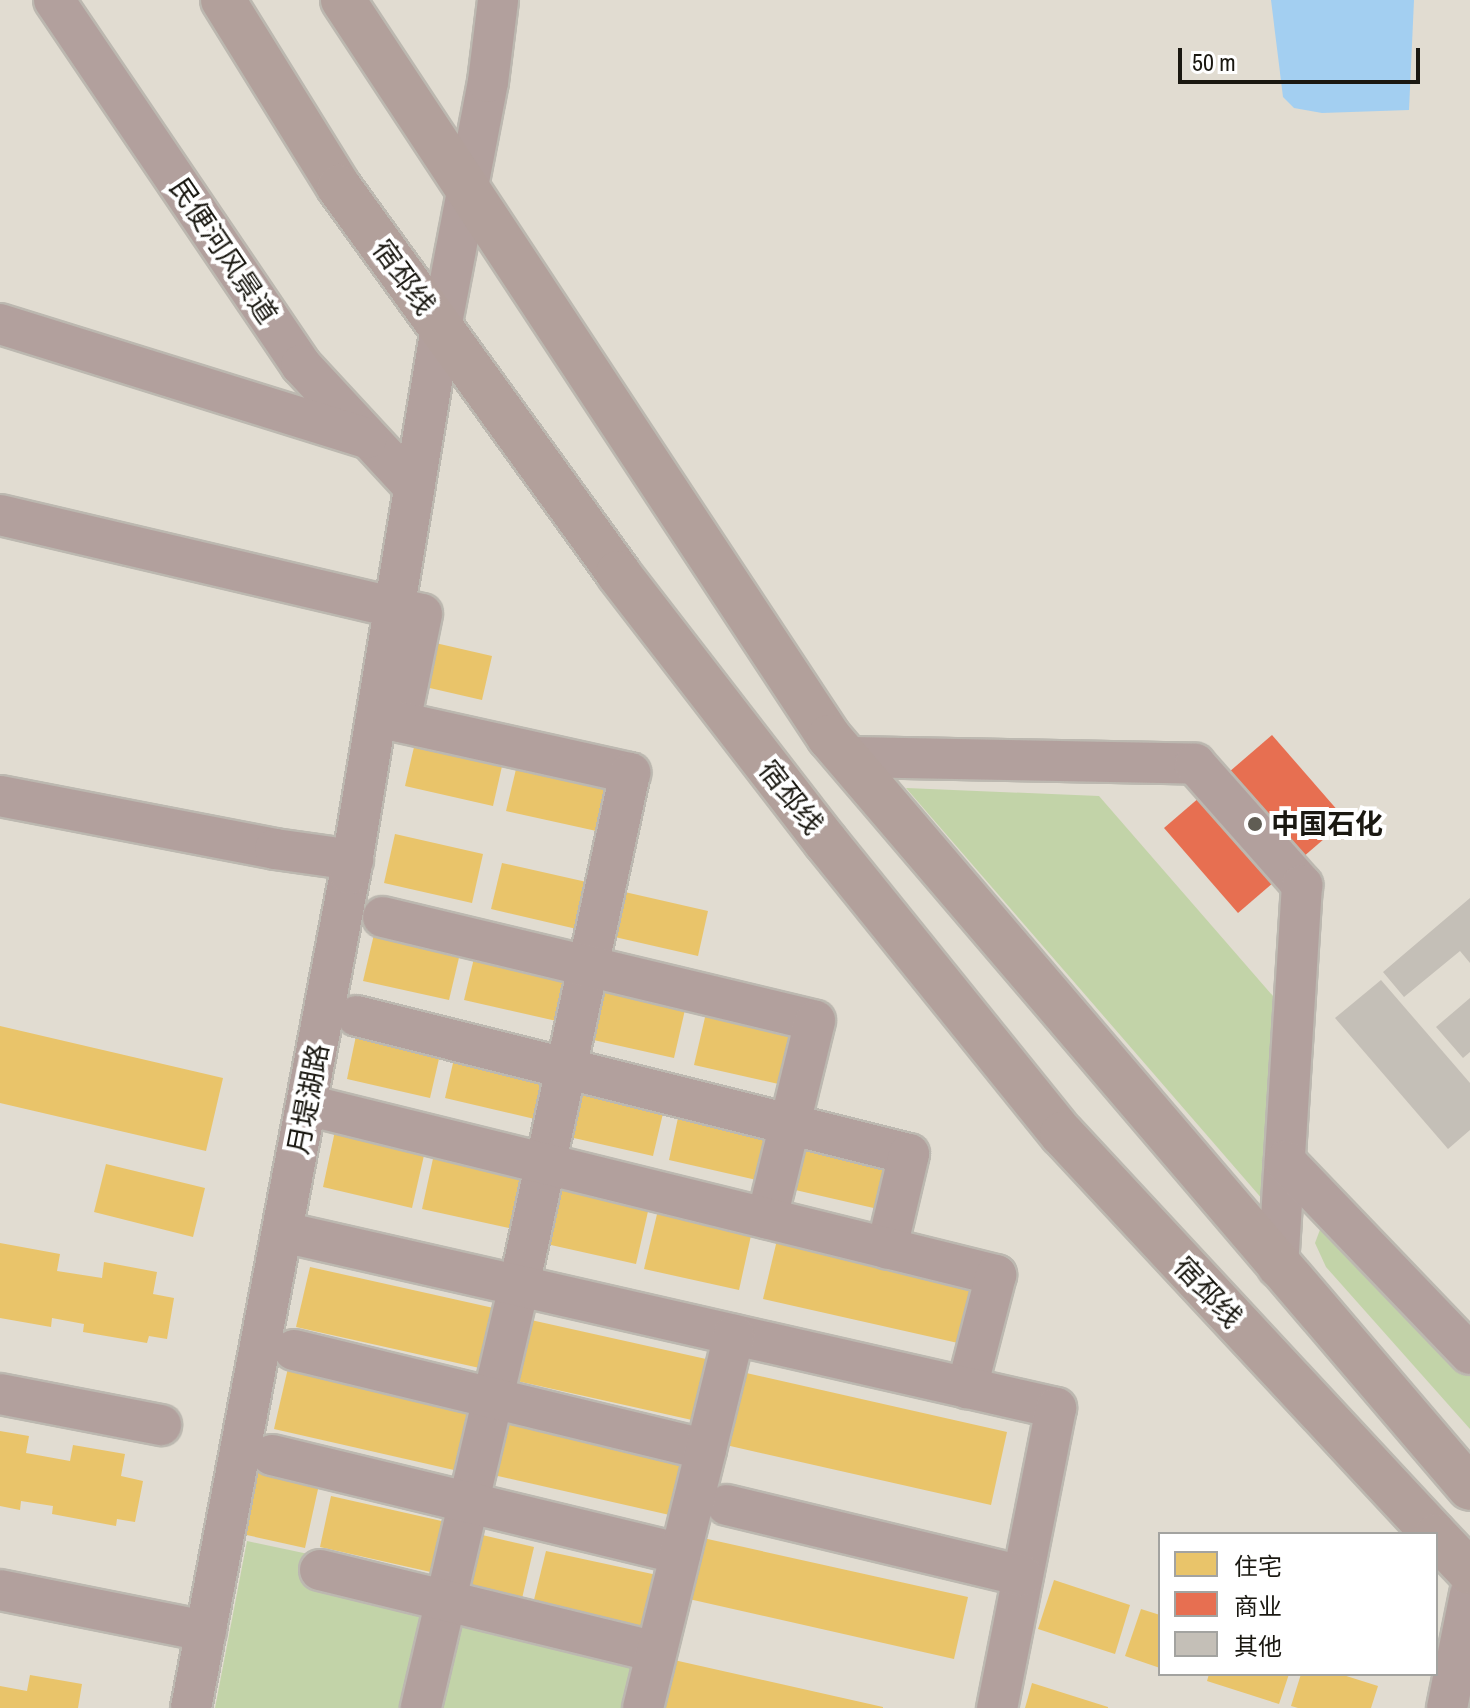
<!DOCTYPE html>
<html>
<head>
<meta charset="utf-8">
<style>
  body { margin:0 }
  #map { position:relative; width:1470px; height:1708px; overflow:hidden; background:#e1dcd1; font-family:"Archivo Narrow","Noto Sans SC",sans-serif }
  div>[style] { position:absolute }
  .green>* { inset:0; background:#c2d3a8 }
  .water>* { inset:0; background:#a3cff1 }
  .homes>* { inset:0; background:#e9c46a }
  .shops>* { inset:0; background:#e76f51 }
  .building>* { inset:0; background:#c4bfb7 }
  .roads { filter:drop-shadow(2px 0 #bcb8b0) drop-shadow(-2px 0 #bcb8b0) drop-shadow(0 2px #bcb8b0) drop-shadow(0 -2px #bcb8b0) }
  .minor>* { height:40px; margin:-20px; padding:0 20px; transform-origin:20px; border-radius:20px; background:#b2a09d }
  .major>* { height:44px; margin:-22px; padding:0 22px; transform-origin:22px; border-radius:22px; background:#b2a09b }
  .dots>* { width:22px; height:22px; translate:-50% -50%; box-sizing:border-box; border:4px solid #fff; border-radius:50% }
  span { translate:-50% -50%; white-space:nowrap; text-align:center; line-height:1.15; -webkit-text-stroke:8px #fff; paint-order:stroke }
  .street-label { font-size:28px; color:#1a1811 }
  .poi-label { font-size:28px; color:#1a1811; font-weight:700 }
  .left { translate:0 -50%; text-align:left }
  .legend { position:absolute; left:1158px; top:1532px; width:280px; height:144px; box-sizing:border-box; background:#fff; border:2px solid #a3a3a0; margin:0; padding:10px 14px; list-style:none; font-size:24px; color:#1a1811 }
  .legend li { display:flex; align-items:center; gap:16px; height:40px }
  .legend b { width:40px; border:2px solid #a3a3a0 }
  .scale { position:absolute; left:1178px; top:48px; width:242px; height:36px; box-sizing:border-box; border:4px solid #1a1811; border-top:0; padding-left:10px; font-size:24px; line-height:28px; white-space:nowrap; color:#1a1811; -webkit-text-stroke:6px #fff; paint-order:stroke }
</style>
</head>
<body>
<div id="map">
  <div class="green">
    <div style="clip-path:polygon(906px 788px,1099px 796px,1286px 1011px,1270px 1208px)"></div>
    <div style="clip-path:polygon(1324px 1219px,1470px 1373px,1470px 1429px,1326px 1267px,1315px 1243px)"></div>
    <div style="clip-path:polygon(247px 1541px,313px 1555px,646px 1665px,637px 1708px,215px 1708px)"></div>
  </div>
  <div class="water">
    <div style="clip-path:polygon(1271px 0,1414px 0,1409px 110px,1322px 113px,1294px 108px,1283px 97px)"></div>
  </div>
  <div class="homes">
    <div style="clip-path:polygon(431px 642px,492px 656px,482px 700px,421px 686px)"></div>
    <div style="clip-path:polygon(417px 734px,505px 753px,493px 806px,405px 786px)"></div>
    <div style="clip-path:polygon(517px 765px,611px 786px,601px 832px,506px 811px)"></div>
    <div style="clip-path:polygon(395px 834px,483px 854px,472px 903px,384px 883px)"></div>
    <div style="clip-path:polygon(502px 863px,591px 883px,581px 930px,491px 909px)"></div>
    <div style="clip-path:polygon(616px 890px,708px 911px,698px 956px,606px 935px)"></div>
    <div style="clip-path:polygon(375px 930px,461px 949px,449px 1000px,363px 981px)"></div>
    <div style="clip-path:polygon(475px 954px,572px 975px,561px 1022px,464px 1000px)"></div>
    <div style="clip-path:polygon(602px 982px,687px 1001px,674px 1058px,589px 1039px)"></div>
    <div style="clip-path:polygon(706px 1013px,795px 1034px,783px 1085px,694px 1065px)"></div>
    <div style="clip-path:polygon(0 1026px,223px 1078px,206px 1151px,0 1103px)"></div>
    <div style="clip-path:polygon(357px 1031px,441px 1050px,430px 1098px,347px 1079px)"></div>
    <div style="clip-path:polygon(456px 1050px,550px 1071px,539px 1120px,445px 1098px)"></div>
    <div style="clip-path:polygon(576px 1090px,664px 1109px,653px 1156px,565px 1136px)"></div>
    <div style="clip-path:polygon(679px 1113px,772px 1133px,761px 1181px,669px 1160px)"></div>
    <div style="clip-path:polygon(335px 1131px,425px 1151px,412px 1208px,323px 1187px)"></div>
    <div style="clip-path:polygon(800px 1148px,888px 1168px,878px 1209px,791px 1189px)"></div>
    <div style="clip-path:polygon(434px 1154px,526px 1175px,513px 1229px,422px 1209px)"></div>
    <div style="clip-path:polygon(106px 1164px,205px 1188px,193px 1237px,94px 1212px)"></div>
    <div style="clip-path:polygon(555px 1186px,649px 1207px,636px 1264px,542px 1243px)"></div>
    <div style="clip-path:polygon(658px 1210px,752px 1231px,739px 1290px,644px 1269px)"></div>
    <div style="clip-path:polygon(777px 1240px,971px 1285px,958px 1343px,763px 1299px)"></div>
    <div style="clip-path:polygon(0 1243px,60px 1254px,57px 1271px,102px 1278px,104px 1262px,157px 1272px,153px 1294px,174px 1298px,167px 1339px,149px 1336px,147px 1343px,83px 1332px,84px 1324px,52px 1318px,51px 1327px,0 1318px)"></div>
    <div style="clip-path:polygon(310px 1267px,498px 1309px,484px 1369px,296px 1327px)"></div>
    <div style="clip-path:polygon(522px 1318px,715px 1361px,701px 1422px,508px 1379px)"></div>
    <div style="clip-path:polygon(288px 1368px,468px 1408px,454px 1470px,274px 1429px)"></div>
    <div style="clip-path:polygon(733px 1370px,1007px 1432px,991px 1505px,717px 1443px)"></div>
    <div style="clip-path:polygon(502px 1415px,687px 1456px,674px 1516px,489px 1474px)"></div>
    <div style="clip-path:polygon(0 1431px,29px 1436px,26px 1453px,70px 1461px,73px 1445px,125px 1454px,121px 1476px,143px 1481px,135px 1522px,117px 1519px,116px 1526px,52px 1514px,53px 1506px,21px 1501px,20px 1510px,0 1506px)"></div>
    <div style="clip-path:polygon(258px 1466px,320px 1480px,305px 1548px,242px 1534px)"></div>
    <div style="clip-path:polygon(331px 1496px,446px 1522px,435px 1573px,320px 1547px)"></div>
    <div style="clip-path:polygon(478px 1534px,534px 1547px,520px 1607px,464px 1594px)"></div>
    <div style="clip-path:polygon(694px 1536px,968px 1597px,954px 1659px,680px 1597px)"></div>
    <div style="clip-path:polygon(546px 1551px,657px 1575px,644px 1634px,532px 1608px)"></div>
    <div style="clip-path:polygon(1054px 1580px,1130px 1605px,1115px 1654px,1038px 1629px)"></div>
    <div style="clip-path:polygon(1141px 1609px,1160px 1615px,1160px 1668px,1125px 1656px)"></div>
    <div style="clip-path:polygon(665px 1658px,883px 1707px,883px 1708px,654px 1708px)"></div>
    <div style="clip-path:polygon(1209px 1674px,1289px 1674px,1279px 1704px,1207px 1681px)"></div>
    <div style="clip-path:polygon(1301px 1674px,1340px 1674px,1378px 1686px,1371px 1708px,1298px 1708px,1291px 1706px)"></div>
    <div style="clip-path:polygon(30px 1675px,82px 1684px,78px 1708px,0 1708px,0 1686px,27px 1691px)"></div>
    <div style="clip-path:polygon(1032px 1683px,1108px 1707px,1108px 1708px,1025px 1708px)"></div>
  </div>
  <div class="shops">
    <div style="clip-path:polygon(1272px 735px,1346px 820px,1238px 913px,1164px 828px)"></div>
  </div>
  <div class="building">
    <div style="clip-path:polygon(1470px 898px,1470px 963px,1460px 951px,1404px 997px,1383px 972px)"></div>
    <div style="clip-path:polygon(1381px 980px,1470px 1083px,1470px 1130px,1448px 1149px,1335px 1018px)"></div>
    <div style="clip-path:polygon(1470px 998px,1470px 1052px,1463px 1058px,1436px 1027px)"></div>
  </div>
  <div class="roads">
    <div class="minor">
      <div style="left:54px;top:0;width:441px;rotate:55.9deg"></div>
      <div style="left:301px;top:365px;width:166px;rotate:47.2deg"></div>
      <div style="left:0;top:324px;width:384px;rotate:17.3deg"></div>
      <div style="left:0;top:515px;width:433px;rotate:13.2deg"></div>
      <div style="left:422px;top:614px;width:110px;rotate:101.5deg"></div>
      <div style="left:400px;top:722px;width:236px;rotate:12.5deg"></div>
      <div style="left:630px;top:773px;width:525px;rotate:102.21deg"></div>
      <div style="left:519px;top:1286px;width:433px;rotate:103.1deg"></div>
      <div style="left:846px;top:757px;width:349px;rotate:1.1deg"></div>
      <div style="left:1195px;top:764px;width:162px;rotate:48.5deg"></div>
      <div style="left:1302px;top:885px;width:383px;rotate:93.6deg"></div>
      <div style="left:0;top:796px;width:280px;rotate:10.9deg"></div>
      <div style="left:275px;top:849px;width:79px;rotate:8deg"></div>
      <div style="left:383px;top:917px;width:444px;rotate:13.5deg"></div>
      <div style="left:815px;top:1021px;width:203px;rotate:103.7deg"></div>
      <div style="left:357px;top:1016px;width:569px;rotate:14.04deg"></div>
      <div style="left:909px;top:1154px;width:97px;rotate:103.2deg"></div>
      <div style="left:307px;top:1105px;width:710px;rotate:13.86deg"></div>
      <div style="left:996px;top:1275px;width:117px;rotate:104.4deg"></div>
      <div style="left:1285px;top:1161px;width:267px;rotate:46.2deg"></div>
      <div style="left:283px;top:1232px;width:793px;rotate:12.83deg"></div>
      <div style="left:1056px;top:1408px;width:306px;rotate:101.1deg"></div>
      <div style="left:294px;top:1350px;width:424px;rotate:13.6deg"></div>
      <div style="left:0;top:1394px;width:164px;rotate:10.9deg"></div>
      <div style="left:272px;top:1455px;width:420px;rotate:13.6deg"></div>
      <div style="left:727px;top:1505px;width:304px;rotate:13.5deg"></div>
      <div style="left:320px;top:1570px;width:346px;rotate:13.7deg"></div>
      <div style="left:0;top:1590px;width:210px;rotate:11.3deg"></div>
      <div style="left:191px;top:1708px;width:849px;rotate:-79.21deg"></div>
      <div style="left:350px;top:874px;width:554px;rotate:-80.54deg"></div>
      <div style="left:441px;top:328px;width:250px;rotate:-79.2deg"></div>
      <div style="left:488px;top:82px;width:83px;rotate:-83deg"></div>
      <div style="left:643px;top:1708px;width:384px;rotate:-76.3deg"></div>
      <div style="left:1447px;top:1708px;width:116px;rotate:-78.6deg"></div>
    </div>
    <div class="major">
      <div style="left:223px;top:0;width:220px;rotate:58.2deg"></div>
      <div style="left:339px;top:187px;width:476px;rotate:54.1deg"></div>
      <div style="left:618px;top:573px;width:340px;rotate:52.3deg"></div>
      <div style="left:826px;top:842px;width:375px;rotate:51.1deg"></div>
      <div style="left:1062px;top:1134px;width:546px;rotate:47.08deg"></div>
      <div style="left:343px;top:0;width:883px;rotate:56.6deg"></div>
      <div style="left:829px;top:737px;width:987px;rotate:49.52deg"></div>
      <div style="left:1436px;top:1536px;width:50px;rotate:46.6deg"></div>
    </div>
  </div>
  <div class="dots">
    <div style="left:1255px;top:824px;background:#605d54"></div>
  </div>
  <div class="street-label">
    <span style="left:224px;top:251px;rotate:56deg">民便河风景道</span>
    <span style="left:404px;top:277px;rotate:54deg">宿邳线</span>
    <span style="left:791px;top:797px;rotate:52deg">宿邳线</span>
    <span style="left:308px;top:1099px;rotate:-79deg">月堤湖路</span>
    <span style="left:1208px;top:1292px;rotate:47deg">宿邳线</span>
  </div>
  <div class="poi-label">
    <span class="left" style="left:1271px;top:824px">中国石化</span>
  </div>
  <ul class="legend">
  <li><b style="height:22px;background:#e9c46a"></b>住宅</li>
  <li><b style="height:22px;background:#e76f51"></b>商业</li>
  <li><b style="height:22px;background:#c4bfb7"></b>其他</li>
  </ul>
  <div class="scale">50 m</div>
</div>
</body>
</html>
